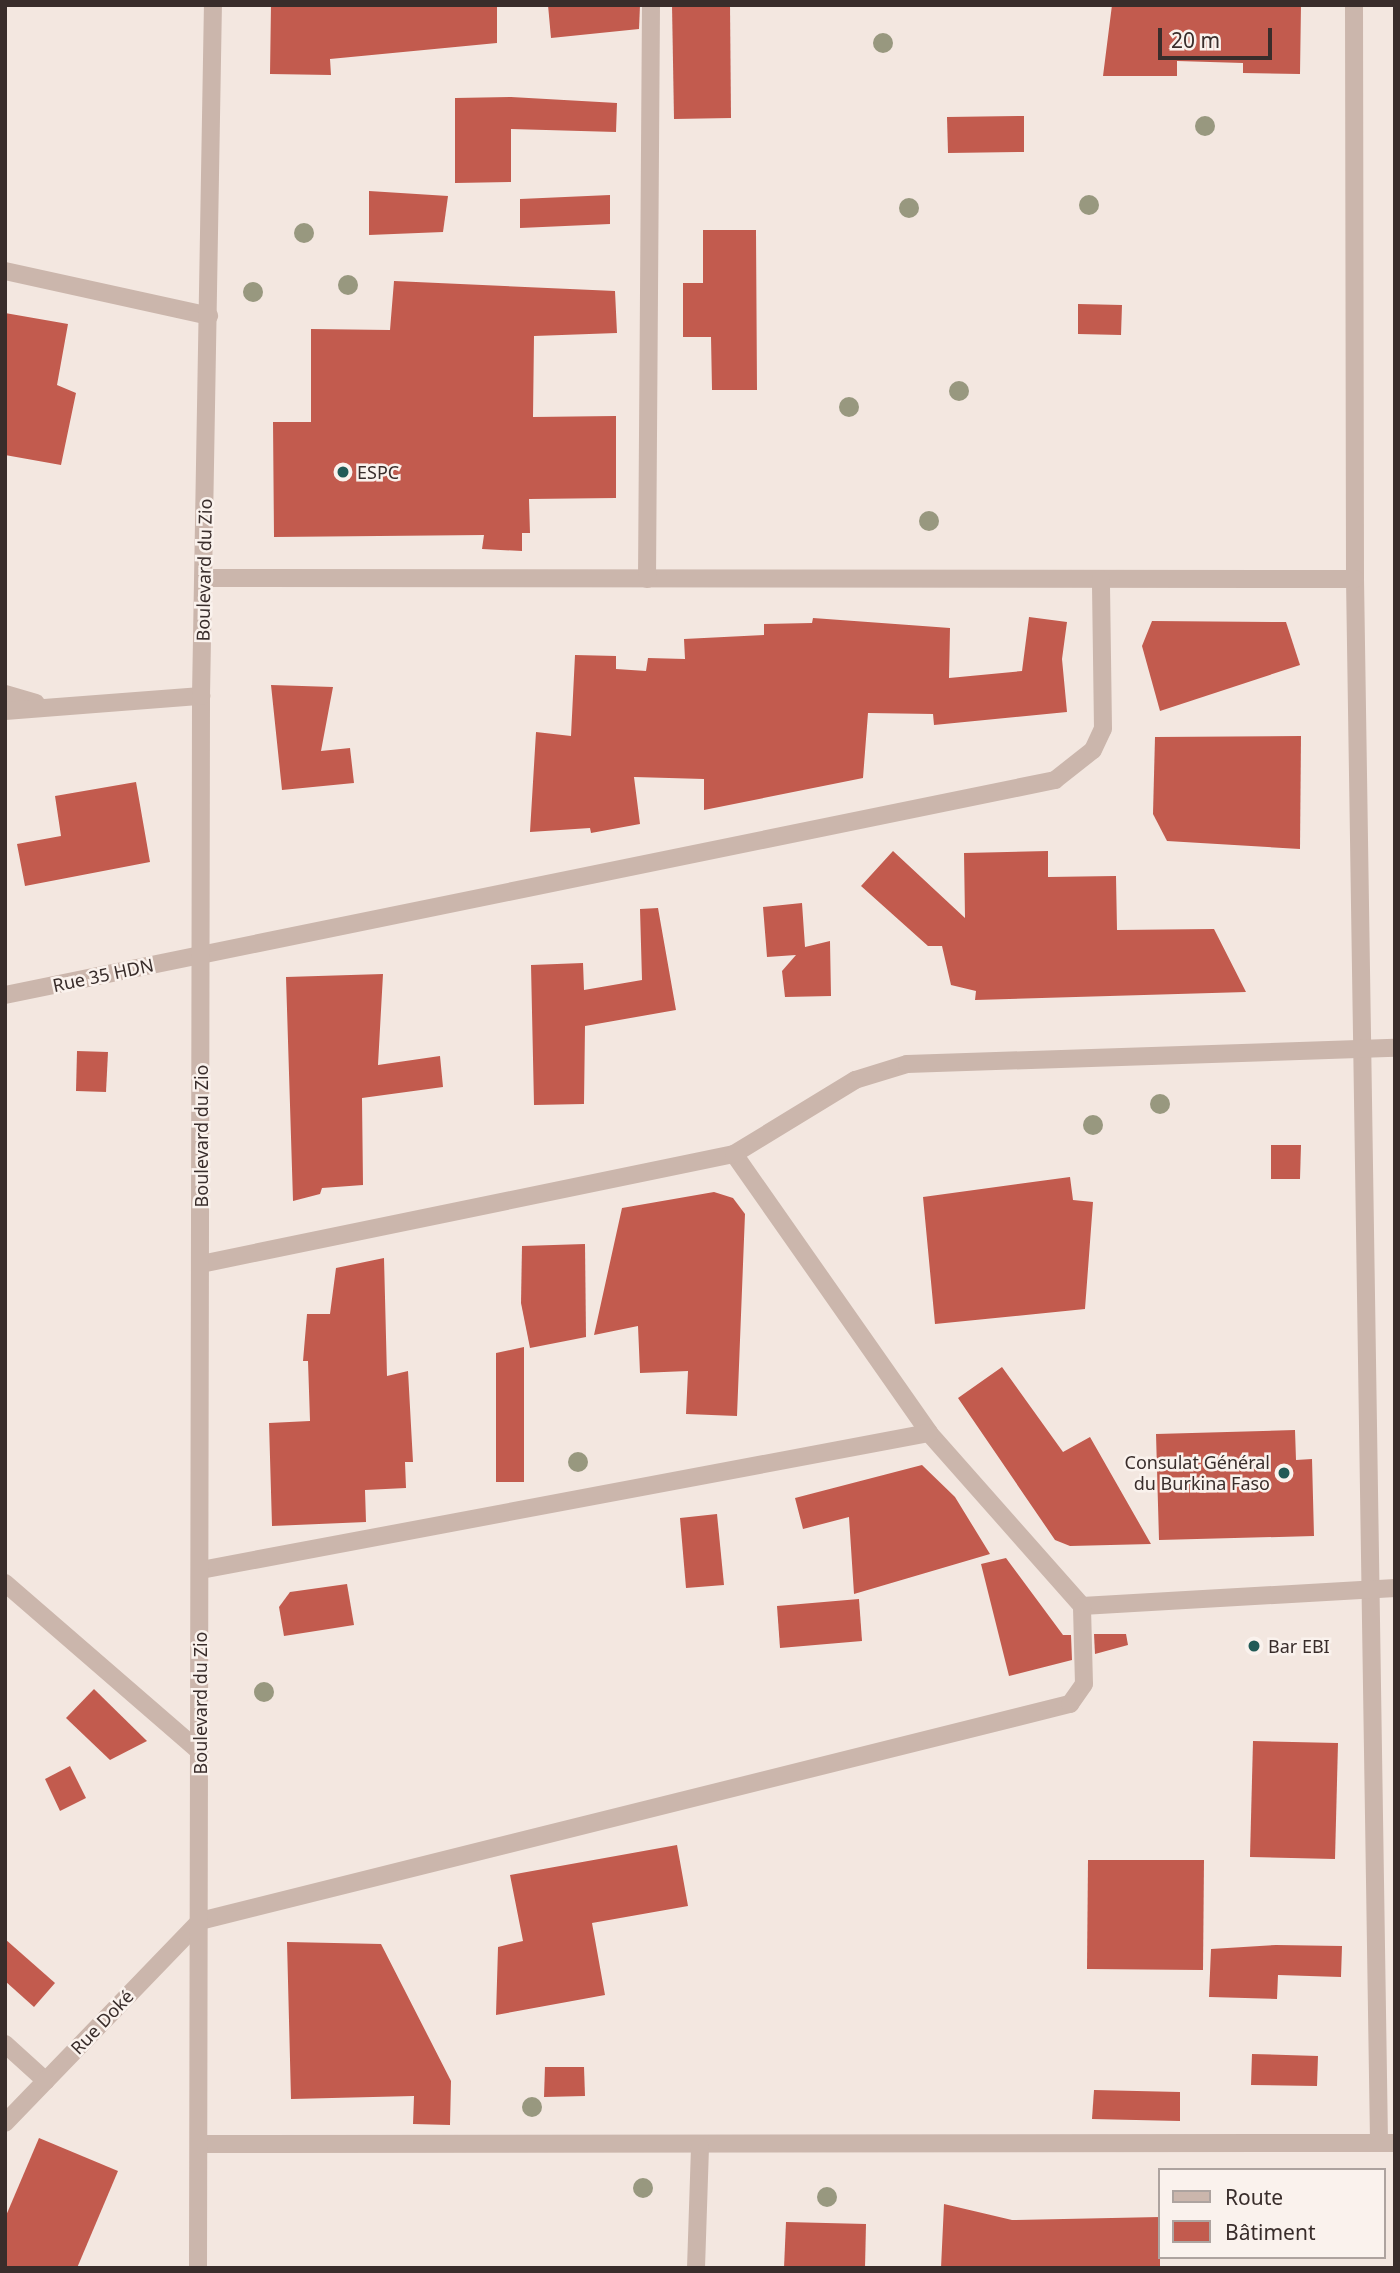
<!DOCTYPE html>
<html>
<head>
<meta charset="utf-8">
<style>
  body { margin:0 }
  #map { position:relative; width:1400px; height:2273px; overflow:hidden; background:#f3e7e0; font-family:"Noto Sans",sans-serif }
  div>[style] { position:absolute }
  .building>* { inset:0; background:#c25b4e }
  .minor>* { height:18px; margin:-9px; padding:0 9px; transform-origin:9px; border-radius:9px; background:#cbb6ac }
  .trees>* { width:20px; height:20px; margin:-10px; border-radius:50%; background:#98987f }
  .dots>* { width:19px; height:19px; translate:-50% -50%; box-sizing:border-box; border:4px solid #faf2ed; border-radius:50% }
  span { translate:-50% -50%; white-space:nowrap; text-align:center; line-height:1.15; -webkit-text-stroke:5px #faf2ed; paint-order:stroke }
  .poi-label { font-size:18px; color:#392d2b }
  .left { translate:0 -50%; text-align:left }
  .right { translate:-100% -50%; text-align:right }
  .street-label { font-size:18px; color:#392d2b }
  .frame { position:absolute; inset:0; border:7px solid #392d2b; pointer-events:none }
  .legend { position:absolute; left:1158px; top:2168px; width:228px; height:91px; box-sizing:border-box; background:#faf2ed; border:2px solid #ada39f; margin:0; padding:9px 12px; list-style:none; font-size:21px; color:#392d2b }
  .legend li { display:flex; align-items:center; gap:14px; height:35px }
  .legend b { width:35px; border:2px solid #ada39f }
  .scale { position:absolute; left:1158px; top:28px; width:114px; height:32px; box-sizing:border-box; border:4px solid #392d2b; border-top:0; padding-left:9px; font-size:21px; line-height:24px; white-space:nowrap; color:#392d2b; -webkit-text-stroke:5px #faf2ed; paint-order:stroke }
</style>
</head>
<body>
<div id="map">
  <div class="building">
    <div style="clip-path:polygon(271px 5px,497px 5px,497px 43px,330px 59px,331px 75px,270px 74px)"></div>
    <div style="clip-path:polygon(548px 5px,640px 5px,639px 29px,551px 38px)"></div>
    <div style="clip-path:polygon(672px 5px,730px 5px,731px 118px,674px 119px)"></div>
    <div style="clip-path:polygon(1112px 5px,1301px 5px,1300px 74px,1243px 73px,1243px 63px,1177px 61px,1177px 76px,1103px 76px)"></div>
    <div style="clip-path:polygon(511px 97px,617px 103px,616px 132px,511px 129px,511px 182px,455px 183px,455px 98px)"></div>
    <div style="clip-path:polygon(1024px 116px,1024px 152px,948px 153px,947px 117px)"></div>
    <div style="clip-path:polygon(369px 191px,448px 196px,443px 232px,369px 235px)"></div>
    <div style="clip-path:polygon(610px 195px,610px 224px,520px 228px,520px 199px)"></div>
    <div style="clip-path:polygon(703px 230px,756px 230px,757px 390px,712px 390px,711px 337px,683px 337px,683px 283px,703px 283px)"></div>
    <div style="clip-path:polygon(394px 281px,615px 291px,617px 333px,534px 336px,533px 417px,616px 416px,616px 498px,529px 499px,530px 533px,522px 533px,522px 551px,482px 549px,484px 535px,274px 537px,273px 422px,311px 422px,311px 329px,390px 330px)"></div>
    <div style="clip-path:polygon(1078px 304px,1122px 305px,1121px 335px,1078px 334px)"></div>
    <div style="clip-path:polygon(5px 313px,68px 324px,57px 385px,76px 393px,61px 465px,5px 455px)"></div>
    <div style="clip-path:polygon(1029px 617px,1067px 622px,1062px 659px,1067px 712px,934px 725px,933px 714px,868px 713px,863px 778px,704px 810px,704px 779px,634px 777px,640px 824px,591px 833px,590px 828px,530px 832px,536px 732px,571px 736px,575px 655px,616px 656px,616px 669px,646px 671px,648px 658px,685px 659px,684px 639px,764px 635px,764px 624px,812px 623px,813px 618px,950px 628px,949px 678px,1022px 671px)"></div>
    <div style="clip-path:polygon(1152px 621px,1286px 622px,1300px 665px,1160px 711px,1142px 646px)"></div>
    <div style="clip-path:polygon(271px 685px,333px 687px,321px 751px,350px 748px,354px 783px,282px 790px)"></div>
    <div style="clip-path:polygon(1301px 736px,1300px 849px,1167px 841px,1153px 814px,1155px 737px)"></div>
    <div style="clip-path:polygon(136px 782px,150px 862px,25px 886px,17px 844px,61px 836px,55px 796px)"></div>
    <div style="clip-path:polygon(893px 851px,965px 918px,964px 853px,1048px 851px,1048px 877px,1116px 876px,1117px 930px,1214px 929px,1246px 992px,975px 1000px,976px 991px,951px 985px,942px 946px,928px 946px,861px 886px)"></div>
    <div style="clip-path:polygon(802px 903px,805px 947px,830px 941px,831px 996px,785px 997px,782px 971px,796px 955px,767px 957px,763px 907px)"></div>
    <div style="clip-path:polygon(658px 908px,676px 1010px,585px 1026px,584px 1104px,534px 1105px,531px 965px,583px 963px,584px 990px,642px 980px,640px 909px)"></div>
    <div style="clip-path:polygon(383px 974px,378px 1065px,440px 1056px,443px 1087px,362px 1098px,363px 1185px,322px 1188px,320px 1194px,293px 1201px,286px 977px)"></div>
    <div style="clip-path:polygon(77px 1051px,108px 1052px,106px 1092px,76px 1091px)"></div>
    <div style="clip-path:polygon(1271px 1145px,1301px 1145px,1300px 1179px,1271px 1179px)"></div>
    <div style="clip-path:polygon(1070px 1177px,1073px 1200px,1093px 1202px,1085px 1309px,935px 1324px,923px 1197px)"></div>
    <div style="clip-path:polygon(714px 1192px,733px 1198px,745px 1214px,737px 1416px,686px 1414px,688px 1371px,640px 1373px,638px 1326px,594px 1335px,622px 1208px)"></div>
    <div style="clip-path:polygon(585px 1244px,586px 1337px,530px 1348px,521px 1303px,522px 1246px)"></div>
    <div style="clip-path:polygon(384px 1258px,387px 1376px,408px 1371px,413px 1462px,405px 1462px,406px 1488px,365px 1490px,366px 1522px,272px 1526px,269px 1423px,310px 1421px,308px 1361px,303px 1361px,307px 1314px,330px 1314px,336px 1268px)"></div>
    <div style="clip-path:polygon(524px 1347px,524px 1482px,496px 1482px,496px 1353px)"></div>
    <div style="clip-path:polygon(1002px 1367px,1063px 1452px,1090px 1437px,1151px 1544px,1070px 1546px,1055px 1540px,958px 1398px)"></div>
    <div style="clip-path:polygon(1295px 1430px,1296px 1460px,1312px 1459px,1314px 1536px,1159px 1540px,1156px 1434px)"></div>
    <div style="clip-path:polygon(922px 1465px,955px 1497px,990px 1554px,854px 1594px,849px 1517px,803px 1529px,795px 1498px)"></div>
    <div style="clip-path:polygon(717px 1514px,724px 1585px,686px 1588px,680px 1518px)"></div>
    <div style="clip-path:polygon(1006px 1558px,1063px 1635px,1071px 1635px,1072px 1660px,1009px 1676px,981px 1564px)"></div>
    <div style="clip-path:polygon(347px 1584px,354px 1625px,284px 1636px,279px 1607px,290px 1592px)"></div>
    <div style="clip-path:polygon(859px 1599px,862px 1641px,780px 1648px,777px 1606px)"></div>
    <div style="clip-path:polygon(1094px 1634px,1126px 1634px,1128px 1645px,1095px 1654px)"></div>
    <div style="clip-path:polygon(94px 1689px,147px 1741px,110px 1760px,66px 1718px)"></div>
    <div style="clip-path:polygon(1253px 1741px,1338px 1743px,1335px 1859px,1250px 1857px)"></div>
    <div style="clip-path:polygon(70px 1766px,86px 1798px,60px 1811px,45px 1779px)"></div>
    <div style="clip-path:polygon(677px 1845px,688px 1906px,592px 1923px,605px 1995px,496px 2015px,498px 1947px,523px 1941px,510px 1875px)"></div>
    <div style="clip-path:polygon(1088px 1860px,1204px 1860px,1203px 1970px,1087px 1969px)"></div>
    <div style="clip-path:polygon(5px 1939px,55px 1983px,34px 2007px,5px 1981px)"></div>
    <div style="clip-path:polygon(287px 1942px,381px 1944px,451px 2081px,450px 2125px,413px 2124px,414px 2096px,291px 2099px)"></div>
    <div style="clip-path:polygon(1276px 1945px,1342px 1946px,1341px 1977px,1278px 1975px,1277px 1999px,1209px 1997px,1211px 1949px)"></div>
    <div style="clip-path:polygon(1252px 2054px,1318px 2056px,1317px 2086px,1251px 2085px)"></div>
    <div style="clip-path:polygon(545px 2067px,584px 2067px,585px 2096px,544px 2097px)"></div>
    <div style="clip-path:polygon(1094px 2090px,1180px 2092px,1180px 2121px,1092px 2119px)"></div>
    <div style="clip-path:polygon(39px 2138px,118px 2171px,77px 2268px,5px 2268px,5px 2218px)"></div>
    <div style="clip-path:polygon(944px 2204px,1012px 2220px,1160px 2217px,1160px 2266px,941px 2268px)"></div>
    <div style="clip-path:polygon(786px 2222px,866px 2224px,865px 2268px,784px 2268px)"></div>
  </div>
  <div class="minor">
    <div style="left:1354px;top:5px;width:574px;rotate:89.9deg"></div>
    <div style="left:1355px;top:579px;width:1564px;rotate:89.12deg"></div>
    <div style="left:5px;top:271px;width:209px;rotate:12.4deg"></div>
    <div style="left:204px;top:578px;width:1151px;rotate:0.05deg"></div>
    <div style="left:647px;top:579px;width:574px;rotate:-89.6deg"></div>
    <div style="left:5px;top:694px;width:32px;rotate:16deg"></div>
    <div style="left:5px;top:711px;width:197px;rotate:-4.4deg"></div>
    <div style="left:5px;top:995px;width:1072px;rotate:-11.57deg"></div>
    <div style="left:1055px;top:780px;width:48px;rotate:-38.3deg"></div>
    <div style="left:1093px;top:750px;width:23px;rotate:-65deg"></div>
    <div style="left:1103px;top:729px;width:150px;rotate:-90.8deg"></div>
    <div style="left:734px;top:1154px;width:340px;rotate:55deg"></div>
    <div style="left:929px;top:1433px;width:231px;rotate:48.5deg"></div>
    <div style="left:1082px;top:1606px;width:314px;rotate:-3.3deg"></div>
    <div style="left:201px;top:1264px;width:544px;rotate:-11.66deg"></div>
    <div style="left:734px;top:1154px;width:142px;rotate:-31.4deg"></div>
    <div style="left:855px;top:1080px;width:54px;rotate:-17.1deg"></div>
    <div style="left:907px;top:1064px;width:488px;rotate:-1.9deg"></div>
    <div style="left:201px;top:1570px;width:741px;rotate:-10.66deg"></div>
    <div style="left:5px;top:1583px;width:257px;rotate:40.9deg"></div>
    <div style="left:5px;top:2044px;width:55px;rotate:42.1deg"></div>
    <div style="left:5px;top:2123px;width:281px;rotate:-46deg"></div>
    <div style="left:200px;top:1921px;width:897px;rotate:-14.01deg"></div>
    <div style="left:1070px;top:1704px;width:24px;rotate:-55deg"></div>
    <div style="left:1084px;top:1684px;width:78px;rotate:-91.5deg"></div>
    <div style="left:199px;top:2144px;width:1196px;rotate:-0.05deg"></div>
    <div style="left:198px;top:2268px;width:1572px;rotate:-89.89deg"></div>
    <div style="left:201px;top:696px;width:691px;rotate:-89.01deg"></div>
    <div style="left:696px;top:2268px;width:121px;rotate:-88.1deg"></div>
  </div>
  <div class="trees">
    <div style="left:883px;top:43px"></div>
    <div style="left:1205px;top:126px"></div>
    <div style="left:1089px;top:205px"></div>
    <div style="left:909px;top:208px"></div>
    <div style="left:304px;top:233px"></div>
    <div style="left:348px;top:285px"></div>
    <div style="left:253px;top:292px"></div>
    <div style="left:959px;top:391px"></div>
    <div style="left:849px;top:407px"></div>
    <div style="left:929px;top:521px"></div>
    <div style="left:1160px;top:1104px"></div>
    <div style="left:1093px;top:1125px"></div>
    <div style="left:578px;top:1462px"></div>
    <div style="left:264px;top:1692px"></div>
    <div style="left:532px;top:2107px"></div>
    <div style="left:643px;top:2188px"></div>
    <div style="left:827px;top:2197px"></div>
  </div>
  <div class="dots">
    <div style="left:343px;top:472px;background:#215a56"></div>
    <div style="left:1284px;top:1473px;background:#215a56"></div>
    <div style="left:1254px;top:1646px;background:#215a56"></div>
  </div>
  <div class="poi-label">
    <span class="left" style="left:357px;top:472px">ESPC</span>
    <span class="right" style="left:1270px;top:1473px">Consulat Général<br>du Burkina Faso</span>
    <span class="left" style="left:1268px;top:1646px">Bar EBI</span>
  </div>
  <div class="street-label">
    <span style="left:204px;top:570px;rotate:-89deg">Boulevard du Zio</span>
    <span style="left:103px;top:975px;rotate:-12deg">Rue 35 HDN</span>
    <span style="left:201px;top:1136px;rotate:-90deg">Boulevard du Zio</span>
    <span style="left:200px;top:1703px;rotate:-90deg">Boulevard du Zio</span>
    <span style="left:102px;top:2022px;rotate:-46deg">Rue Doké</span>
  </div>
  <div class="frame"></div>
  <ul class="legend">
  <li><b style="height:9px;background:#cbb6ac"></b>Route</li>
  <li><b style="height:19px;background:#c25b4e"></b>Bâtiment</li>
  </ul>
  <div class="scale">20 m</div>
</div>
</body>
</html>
